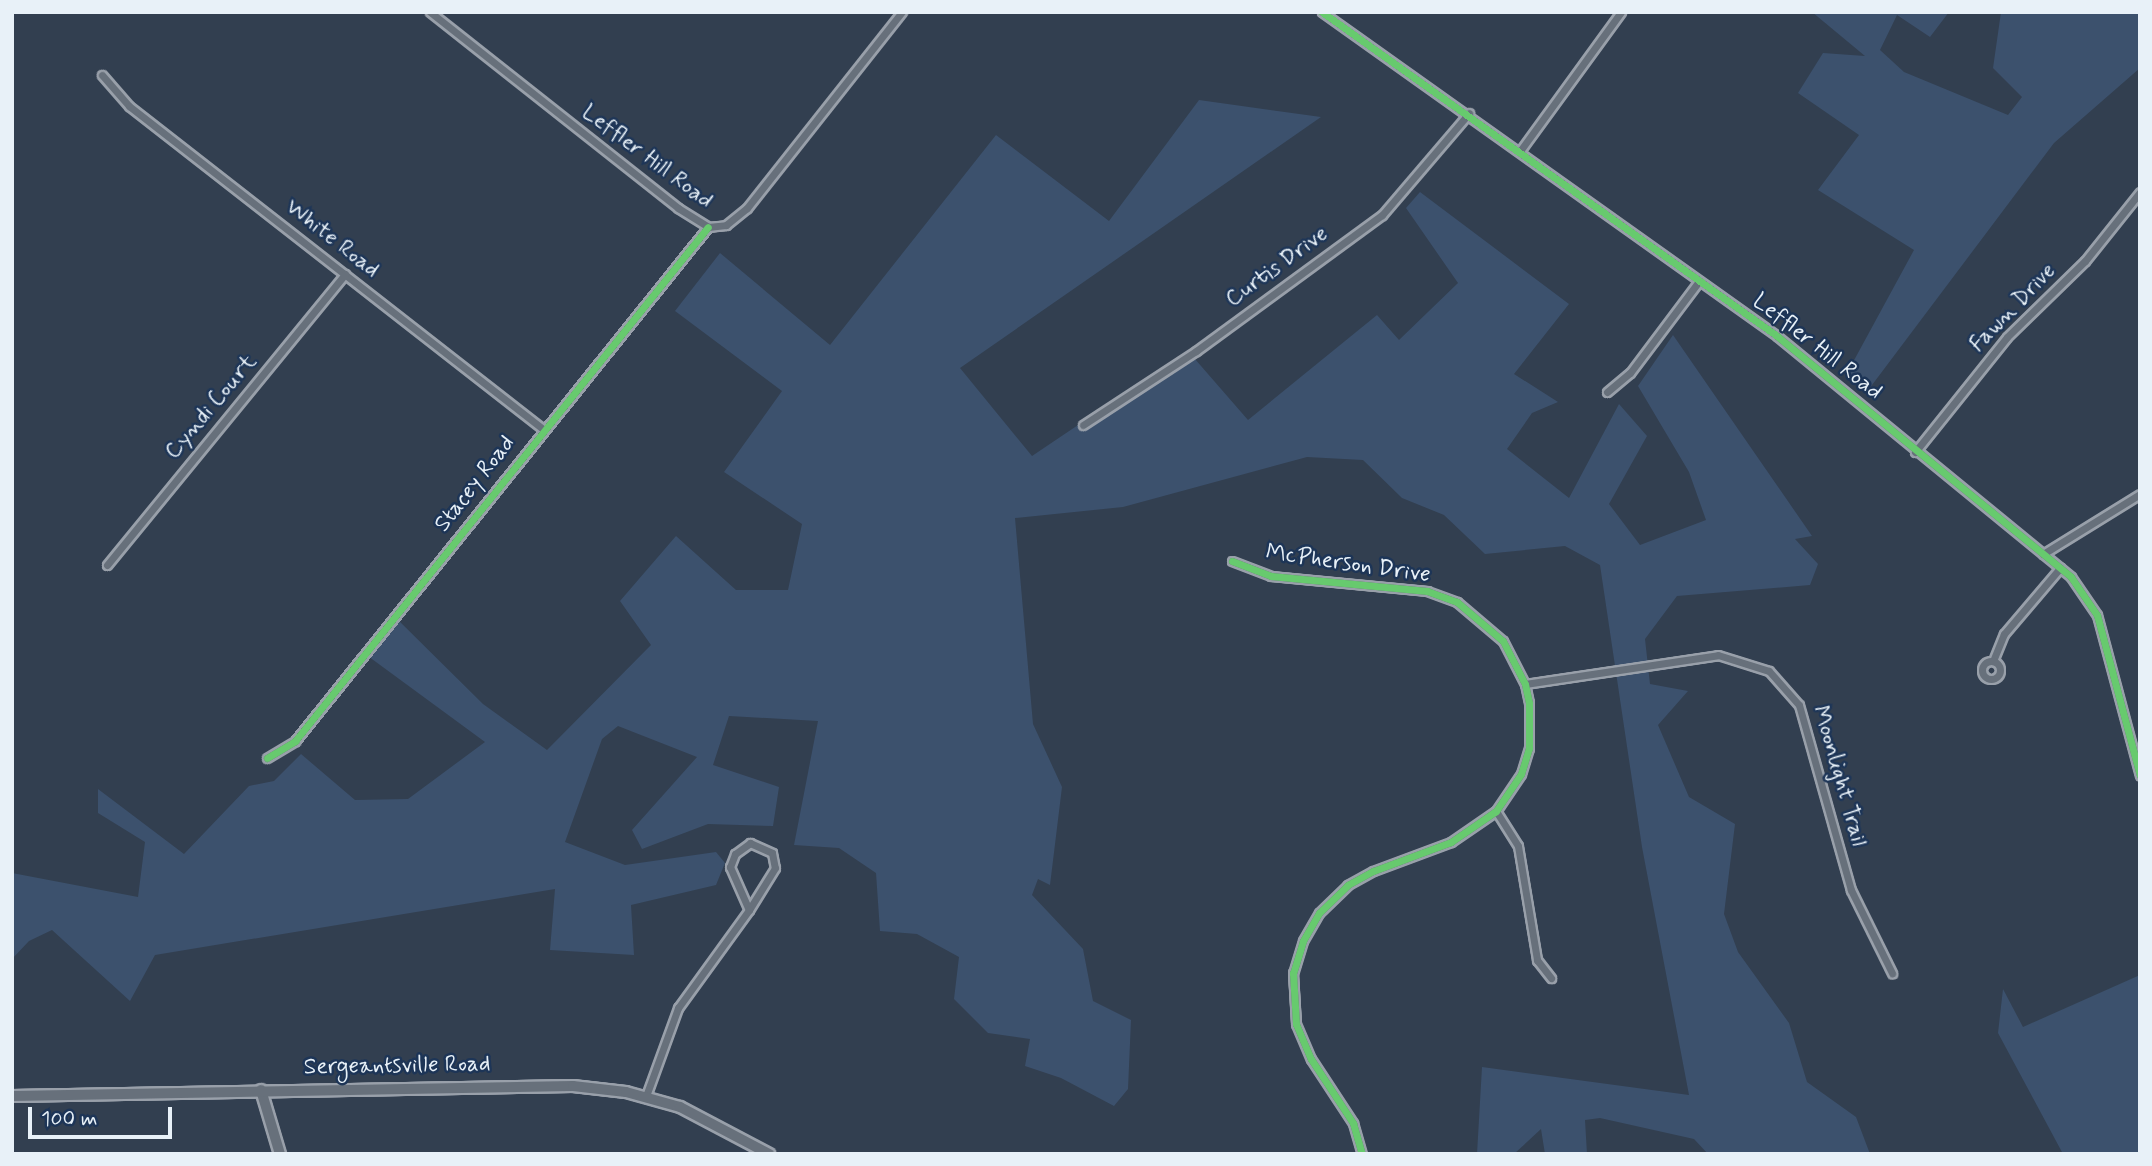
<!DOCTYPE html>
<html>
<head>
<meta charset="utf-8">
<style>
  body { margin:0 }
  #map { position:relative; width:2152px; height:1166px; overflow:hidden; background:#323f50; font-family:Mynerve,sans-serif }
  div>[style] { position:absolute }
  .green>* { inset:0; background:#3c516d }
  .roads { filter:drop-shadow(2px 0 #99a0aa) drop-shadow(-2px 0 #99a0aa) drop-shadow(0 2px #99a0aa) drop-shadow(0 -2px #99a0aa) }
  .street>* { height:7px; margin:-3.5px; padding:0 3.5px; transform-origin:3.5px; border-radius:3.5px; background:#67707b }
  .street>.ring { margin:-3.5px; padding:0; box-sizing:content-box; background:none; border:7px solid #67707b; border-radius:50% }
  .secondary>* { height:10px; margin:-5px; padding:0 5px; transform-origin:5px; border-radius:5px; background:#67707b }
  .cycleway>* { height:7px; margin:-3.5px; padding:0 3.5px; transform-origin:3.5px; border-radius:3.5px; background:#67ca6e }
  span { translate:-50% -50%; white-space:nowrap; text-align:center; line-height:1.15; -webkit-text-stroke:5px #1d3557; paint-order:stroke }
  .street-label { font-size:23px; color:#e8f1f8 }
  .frame { position:absolute; inset:0; border:14px solid #e8f1f8; pointer-events:none }
  .scale { position:absolute; left:28px; top:1107px; width:144px; height:32px; box-sizing:border-box; border:4px solid #e8f1f8; border-top:0; padding-left:9px; font-size:21px; line-height:24px; white-space:nowrap; color:#e8f1f8; -webkit-text-stroke:5px #1d3557; paint-order:stroke }
</style>
</head>
<body>
<div id="map">
  <div class="green">
    <div style="clip-path:polygon(1812px 12px,1949px 12px,1930px 37px,1897px 15px,1880px 50px,1904px 72px,2008px 115px,2022px 97px,1993px 68px,2001px 12px,2140px 12px,2140px 68px,2054px 143px,1866px 393px,1846px 375px,1914px 250px,1818px 190px,1859px 135px,1798px 93px,1823px 53px,1865px 56px)"></div>
    <div style="clip-path:polygon(1199px 100px,1321px 117px,960px 368px,1032px 456px,1188px 351px,1248px 420px,1377px 315px,1399px 340px,1458px 283px,1406px 208px,1420px 192px,1569px 304px,1514px 374px,1558px 402px,1532px 413px,1507px 449px,1569px 498px,1619px 404px,1647px 436px,1609px 504px,1640px 545px,1706px 520px,1689px 472px,1638px 386px,1673px 335px,1812px 536px,1795px 539px,1818px 564px,1810px 585px,1677px 596px,1645px 639px,1650px 684px,1688px 691px,1658px 725px,1689px 797px,1735px 824px,1724px 914px,1738px 952px,1789px 1023px,1807px 1082px,1856px 1117px,1870px 1154px,1708px 1154px,1694px 1139px,1600px 1118px,1585px 1120px,1587px 1154px,1545px 1154px,1541px 1129px,1514px 1154px,1477px 1154px,1482px 1067px,1689px 1095px,1642px 847px,1600px 565px,1565px 546px,1485px 554px,1444px 515px,1402px 498px,1363px 460px,1307px 457px,1123px 507px,1015px 518px,1033px 724px,1062px 787px,1050px 885px,1038px 879px,1032px 895px,1083px 949px,1093px 1001px,1131px 1020px,1128px 1089px,1114px 1106px,1061px 1078px,1025px 1066px,1030px 1039px,988px 1033px,954px 999px,959px 957px,917px 934px,880px 931px,876px 873px,839px 848px,794px 845px,818px 721px,729px 716px,713px 765px,779px 787px,773px 826px,708px 824px,642px 849px,632px 830px,697px 757px,618px 726px,602px 739px,565px 842px,625px 865px,716px 852px,725px 863px,716px 885px,631px 905px,634px 955px,550px 950px,555px 889px,155px 955px,130px 1001px,52px 930px,29px 941px,12px 959px,12px 873px,138px 897px,145px 842px,98px 813px,98px 789px,184px 854px,249px 786px,274px 781px,301px 754px,355px 800px,408px 799px,485px 742px,361px 651px,391px 613px,483px 704px,547px 750px,651px 645px,620px 601px,676px 536px,736px 590px,788px 590px,802px 524px,724px 472px,782px 391px,675px 311px,720px 253px,830px 345px,996px 135px,1109px 221px)"></div>
    <div style="clip-path:polygon(2140px 975px,2140px 1154px,2063px 1154px,1998px 1033px,2003px 989px,2023px 1027px)"></div>
  </div>
  <div class="roads">
    <div class="street">
      <div style="left:430px;top:12px;width:316px;rotate:38.3deg"></div>
      <div style="left:678px;top:208px;width:36px;rotate:32deg"></div>
      <div style="left:708px;top:227px;width:18px;rotate:-6deg"></div>
      <div style="left:726px;top:225px;width:27px;rotate:-39deg"></div>
      <div style="left:747px;top:208px;width:250px;rotate:-51.7deg"></div>
      <div style="left:1322px;top:12px;width:559px;rotate:35.45deg"></div>
      <div style="left:1777px;top:336px;width:380px;rotate:39.3deg"></div>
      <div style="left:2071px;top:577px;width:46px;rotate:55.6deg"></div>
      <div style="left:2097px;top:615px;width:166px;rotate:75deg"></div>
      <div style="left:102px;top:75px;width:41px;rotate:48.9deg"></div>
      <div style="left:129px;top:106px;width:525px;rotate:37.96deg"></div>
      <div style="left:1520px;top:151px;width:172px;rotate:-54deg"></div>
      <div style="left:1607px;top:392px;width:30px;rotate:-40deg"></div>
      <div style="left:1630px;top:373px;width:115px;rotate:-53.1deg"></div>
      <div style="left:1083px;top:425px;width:135px;rotate:-33.2deg"></div>
      <div style="left:1196px;top:351px;width:230px;rotate:-36.2deg"></div>
      <div style="left:1382px;top:215px;width:134px;rotate:-49.5deg"></div>
      <div style="left:1915px;top:452px;width:147px;rotate:-51.3deg"></div>
      <div style="left:2007px;top:337px;width:109px;rotate:-44.3deg"></div>
      <div style="left:2085px;top:261px;width:88px;rotate:-51.4deg"></div>
      <div style="left:2043px;top:554px;width:114px;rotate:-31.7deg"></div>
      <div style="left:1232px;top:561px;width:42px;rotate:21deg"></div>
      <div style="left:1271px;top:576px;width:157px;rotate:5.5deg"></div>
      <div style="left:1427px;top:591px;width:32px;rotate:20deg"></div>
      <div style="left:1457px;top:602px;width:60px;rotate:40.3deg"></div>
      <div style="left:1503px;top:641px;width:48px;rotate:62.9deg"></div>
      <div style="left:1525px;top:684px;width:19px;rotate:78deg"></div>
      <div style="left:1529px;top:703px;width:45px;rotate:90deg"></div>
      <div style="left:1529px;top:748px;width:27px;rotate:107deg"></div>
      <div style="left:1521px;top:774px;width:45px;rotate:124deg"></div>
      <div style="left:1496px;top:811px;width:55px;rotate:145.4deg"></div>
      <div style="left:1451px;top:842px;width:83px;rotate:159.6deg"></div>
      <div style="left:1373px;top:871px;width:29px;rotate:151deg"></div>
      <div style="left:1348px;top:885px;width:40px;rotate:136deg"></div>
      <div style="left:1319px;top:913px;width:32px;rotate:120deg"></div>
      <div style="left:1303px;top:941px;width:34px;rotate:107deg"></div>
      <div style="left:1293px;top:973px;width:51px;rotate:86.6deg"></div>
      <div style="left:1296px;top:1024px;width:38px;rotate:67deg"></div>
      <div style="left:1311px;top:1059px;width:77px;rotate:56.7deg"></div>
      <div style="left:1353px;top:1123px;width:32px;rotate:74deg"></div>
      <div style="left:107px;top:565px;width:376px;rotate:-50.7deg"></div>
      <div style="left:1993px;top:661px;width:29px;rotate:-68deg"></div>
      <div style="left:2004px;top:634px;width:87px;rotate:-49.7deg"></div>
      <div class="ring" style="left:1982px;top:661px;width:11px;height:11px"></div>
      <div style="left:1525px;top:684px;width:195px;rotate:-8.5deg"></div>
      <div style="left:1718px;top:655px;width:53px;rotate:17.4deg"></div>
      <div style="left:1769px;top:671px;width:45px;rotate:48.6deg"></div>
      <div style="left:1799px;top:705px;width:192px;rotate:74.3deg"></div>
      <div style="left:1851px;top:890px;width:93px;rotate:63.7deg"></div>
      <div style="left:267px;top:758px;width:33px;rotate:-31deg"></div>
      <div style="left:295px;top:741px;width:659px;rotate:-51.22deg"></div>
      <div style="left:1496px;top:811px;width:41px;rotate:57.8deg"></div>
      <div style="left:1518px;top:846px;width:116px;rotate:80.5deg"></div>
      <div style="left:1537px;top:960px;width:23px;rotate:52deg"></div>
      <div style="left:750px;top:843px;width:24px;rotate:24deg"></div>
      <div style="left:772px;top:853px;width:15px;rotate:79deg"></div>
      <div style="left:775px;top:868px;width:49px;rotate:121.8deg"></div>
      <div style="left:749px;top:910px;width:47px;rotate:-113.8deg"></div>
      <div style="left:730px;top:867px;width:14px;rotate:-69deg"></div>
      <div style="left:735px;top:854px;width:19px;rotate:-36deg"></div>
      <div style="left:646px;top:1096px;width:94px;rotate:-70deg"></div>
      <div style="left:678px;top:1008px;width:121px;rotate:-54.1deg"></div>
    </div>
    <div class="secondary">
      <div style="left:261px;top:1090px;width:67px;rotate:73.5deg"></div>
      <div style="left:12px;top:1096px;width:561px;rotate:-1.02deg"></div>
      <div style="left:573px;top:1086px;width:53px;rotate:6.5deg"></div>
      <div style="left:626px;top:1092px;width:56px;rotate:15.5deg"></div>
      <div style="left:680px;top:1107px;width:101px;rotate:27.8deg"></div>
    </div>
  </div>
  <div class="cycleway">
    <div style="left:1322px;top:12px;width:559px;rotate:35.45deg"></div>
    <div style="left:1777px;top:336px;width:380px;rotate:39.3deg"></div>
    <div style="left:2071px;top:577px;width:46px;rotate:55.6deg"></div>
    <div style="left:2097px;top:615px;width:166px;rotate:75deg"></div>
    <div style="left:1232px;top:561px;width:42px;rotate:21deg"></div>
    <div style="left:1271px;top:576px;width:157px;rotate:5.5deg"></div>
    <div style="left:1427px;top:591px;width:32px;rotate:20deg"></div>
    <div style="left:1457px;top:602px;width:60px;rotate:40.3deg"></div>
    <div style="left:1503px;top:641px;width:48px;rotate:62.9deg"></div>
    <div style="left:1525px;top:684px;width:19px;rotate:78deg"></div>
    <div style="left:1529px;top:703px;width:45px;rotate:90deg"></div>
    <div style="left:1529px;top:748px;width:27px;rotate:107deg"></div>
    <div style="left:1521px;top:774px;width:45px;rotate:124deg"></div>
    <div style="left:1496px;top:811px;width:55px;rotate:145.4deg"></div>
    <div style="left:1451px;top:842px;width:83px;rotate:159.6deg"></div>
    <div style="left:1373px;top:871px;width:29px;rotate:151deg"></div>
    <div style="left:1348px;top:885px;width:40px;rotate:136deg"></div>
    <div style="left:1319px;top:913px;width:32px;rotate:120deg"></div>
    <div style="left:1303px;top:941px;width:34px;rotate:107deg"></div>
    <div style="left:1293px;top:973px;width:51px;rotate:86.6deg"></div>
    <div style="left:1296px;top:1024px;width:38px;rotate:67deg"></div>
    <div style="left:1311px;top:1059px;width:77px;rotate:56.7deg"></div>
    <div style="left:1353px;top:1123px;width:32px;rotate:74deg"></div>
    <div style="left:267px;top:758px;width:33px;rotate:-31deg"></div>
    <div style="left:295px;top:741px;width:659px;rotate:-51.22deg"></div>
  </div>
  <div class="street-label">
    <span style="left:647px;top:157px;rotate:37deg">Leffler Hill Road</span>
    <span style="left:332px;top:239px;rotate:38deg">White Road</span>
    <span style="left:1277px;top:267px;rotate:-36deg">Curtis Drive</span>
    <span style="left:2013px;top:308px;rotate:-46deg">Fawn Drive</span>
    <span style="left:1817px;top:347px;rotate:38deg">Leffler Hill Road</span>
    <span style="left:211px;top:407px;rotate:-50deg">Cyndi Court</span>
    <span style="left:475px;top:484px;rotate:-52deg">Stacey Road</span>
    <span style="left:1348px;top:564px;rotate:8deg">McPherson Drive</span>
    <span style="left:1839px;top:776px;rotate:74deg">Moonlight Trail</span>
    <span style="left:397px;top:1066px;rotate:-1deg">Sergeantsville Road</span>
  </div>
  <div class="frame"></div>
  <div class="scale">100 m</div>
</div>
</body>
</html>
